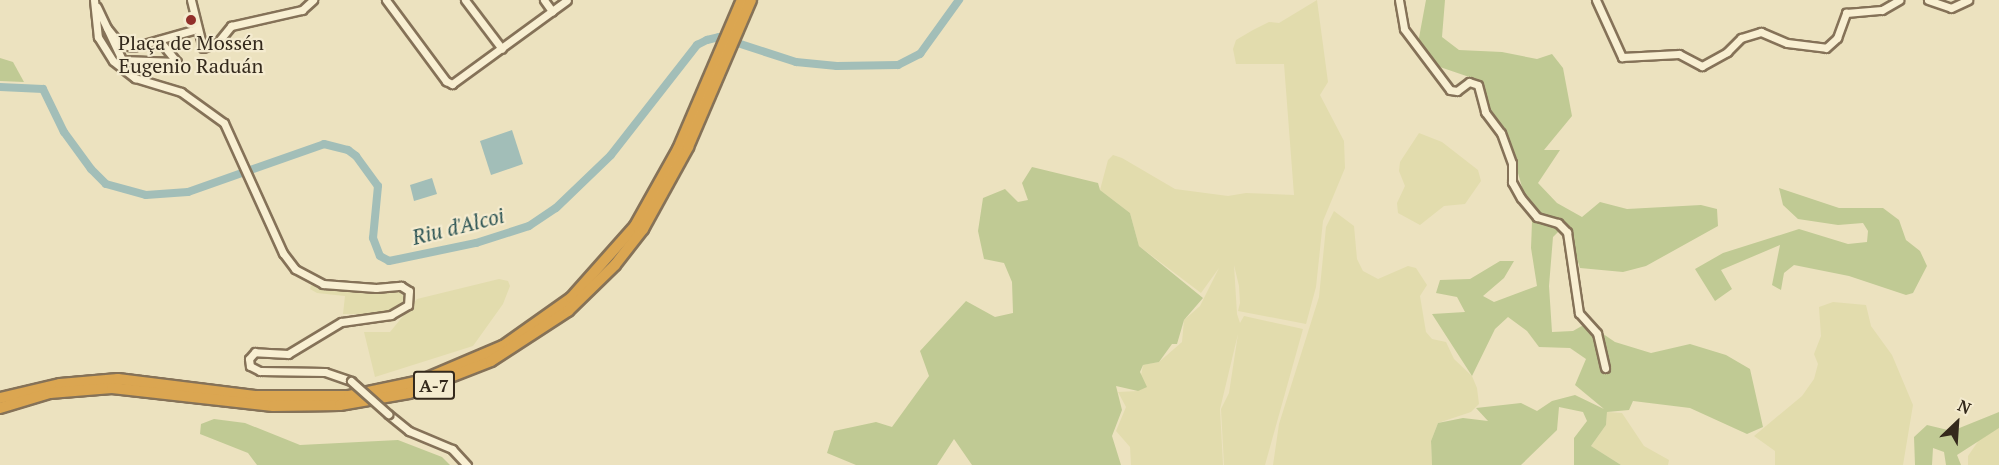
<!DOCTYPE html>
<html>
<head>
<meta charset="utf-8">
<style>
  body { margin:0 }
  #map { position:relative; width:1999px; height:465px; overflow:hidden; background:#ece2bf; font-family:"PT Serif",serif }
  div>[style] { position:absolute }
  .farmland>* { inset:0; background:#e2dcad }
  .green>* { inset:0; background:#c0ca94 }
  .water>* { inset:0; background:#a2beb8 }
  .river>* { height:8px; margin:-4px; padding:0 4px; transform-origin:4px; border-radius:4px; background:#a2beb8 }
  .roads { filter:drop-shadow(2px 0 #857258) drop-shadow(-2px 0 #857258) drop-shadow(0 2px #857258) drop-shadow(0 -2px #857258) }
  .minor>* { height:7px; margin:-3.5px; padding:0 3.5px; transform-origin:3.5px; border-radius:3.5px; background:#f8efd2 }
  .highway>* { height:10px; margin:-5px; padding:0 5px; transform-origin:5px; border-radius:5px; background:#dba651 }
  .bridges { filter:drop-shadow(2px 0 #857258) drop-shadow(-2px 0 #857258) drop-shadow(0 2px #857258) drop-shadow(0 -2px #857258) }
  .minor-bridge>* { height:7px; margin:-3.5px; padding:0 3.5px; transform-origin:3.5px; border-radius:3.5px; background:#f8efd2 }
  .dots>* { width:16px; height:16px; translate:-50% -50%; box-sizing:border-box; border:3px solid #f4ebcf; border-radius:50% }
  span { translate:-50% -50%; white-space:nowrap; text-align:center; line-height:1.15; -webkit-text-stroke:4.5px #f4ebcf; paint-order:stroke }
  .shield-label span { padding:2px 4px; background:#f4ebcf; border:2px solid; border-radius:4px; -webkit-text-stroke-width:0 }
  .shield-label { font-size:18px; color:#34291c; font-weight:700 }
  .poi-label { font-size:20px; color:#34291c }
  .water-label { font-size:21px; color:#2c5454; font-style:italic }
  .north { position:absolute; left:1927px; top:393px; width:60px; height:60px; -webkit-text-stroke:4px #f4ebcf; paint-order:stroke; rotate:25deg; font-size:16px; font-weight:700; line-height:24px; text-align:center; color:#34291c }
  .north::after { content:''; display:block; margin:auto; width:21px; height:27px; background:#34291c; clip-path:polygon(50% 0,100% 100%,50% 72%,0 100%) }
</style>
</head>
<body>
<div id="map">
  <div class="farmland">
    <div style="clip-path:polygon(1317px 0,1328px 82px,1320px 95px,1344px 141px,1345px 168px,1323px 221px,1316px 287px,1306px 324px,1238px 311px,1240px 303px,1239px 286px,1234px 265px,1237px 314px,1240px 323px,1244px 316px,1303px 329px,1265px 465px,1224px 465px,1221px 409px,1229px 393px,1238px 334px,1220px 409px,1223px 465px,1131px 465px,1130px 447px,1116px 431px,1126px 407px,1118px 392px,1138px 391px,1143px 365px,1159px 362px,1182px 342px,1184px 320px,1200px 306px,1219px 268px,1201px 293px,1139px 246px,1130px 213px,1100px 190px,1108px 160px,1113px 155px,1122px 158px,1175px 189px,1228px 196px,1246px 193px,1294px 195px,1284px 64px,1236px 64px,1233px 49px,1236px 40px,1253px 30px,1269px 22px,1279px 23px)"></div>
    <div style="clip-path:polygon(1419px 133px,1442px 142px,1478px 170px,1481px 181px,1465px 204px,1444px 206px,1420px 225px,1398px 213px,1397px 203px,1405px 186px,1399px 171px,1400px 162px)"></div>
    <div style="clip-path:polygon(1334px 211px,1354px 226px,1357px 259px,1363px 271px,1378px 279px,1408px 266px,1416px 268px,1427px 285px,1420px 296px,1426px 332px,1432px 339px,1446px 342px,1454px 359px,1472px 376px,1477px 388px,1479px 404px,1471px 412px,1438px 423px,1431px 441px,1432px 465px,1273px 465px,1279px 424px,1319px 297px,1326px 227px)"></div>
    <div style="clip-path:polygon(499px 279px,508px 281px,510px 286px,503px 304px,473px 346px,375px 377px,364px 332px,390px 332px,417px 299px)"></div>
    <div style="clip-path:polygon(311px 285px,375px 292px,398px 290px,405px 298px,402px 304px,383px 314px,343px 314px,345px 296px,317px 293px,310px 289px)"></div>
    <div style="clip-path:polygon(1833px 302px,1866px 305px,1871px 326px,1892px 355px,1913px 405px,1903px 465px,1775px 465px,1775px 451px,1754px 436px,1802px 396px,1814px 379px,1818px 364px,1814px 354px,1821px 336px,1819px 307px)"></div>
    <div style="clip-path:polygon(1607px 412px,1622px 413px,1644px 446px,1669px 460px,1668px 465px,1621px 465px,1591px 446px,1606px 425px)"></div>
    <div style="clip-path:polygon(1999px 428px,1999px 465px,1968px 465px,1968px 456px,1979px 440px)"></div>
  </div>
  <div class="green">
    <div style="clip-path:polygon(1426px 0,1445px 0,1442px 37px,1459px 50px,1502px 52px,1537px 59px,1552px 54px,1563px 68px,1572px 116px,1544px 150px,1560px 150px,1538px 183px,1557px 203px,1582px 217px,1600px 202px,1627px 209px,1701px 205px,1717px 209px,1718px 226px,1646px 266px,1623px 272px,1580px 268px,1566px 224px,1553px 237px,1549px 286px,1552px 332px,1573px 331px,1587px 323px,1615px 342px,1651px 353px,1690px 344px,1726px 355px,1750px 369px,1763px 427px,1747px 434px,1690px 408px,1633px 401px,1629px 410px,1607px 412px,1606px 425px,1591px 446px,1621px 465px,1574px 465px,1574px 438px,1587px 421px,1583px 412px,1559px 407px,1557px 430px,1521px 465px,1432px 465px,1431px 441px,1438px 423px,1463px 418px,1488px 421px,1476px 408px,1521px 403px,1537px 411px,1552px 401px,1575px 395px,1604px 409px,1575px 385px,1586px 359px,1570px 348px,1539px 347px,1527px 331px,1508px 317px,1495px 329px,1472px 376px,1432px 314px,1465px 312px,1457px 297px,1436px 293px,1440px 280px,1470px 279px,1500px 261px,1514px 261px,1504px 278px,1483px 296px,1494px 302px,1537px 286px,1531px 248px,1532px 222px,1507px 135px,1488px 105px,1481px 81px,1434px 65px,1418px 43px)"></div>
    <div style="clip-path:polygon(0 58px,13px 62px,24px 82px,0 81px)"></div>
    <div style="clip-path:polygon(1032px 167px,1098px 183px,1100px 190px,1130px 213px,1139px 246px,1203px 298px,1184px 320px,1177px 344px,1172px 344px,1159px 362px,1143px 365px,1140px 372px,1147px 387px,1138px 391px,1116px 386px,1122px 410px,1112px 436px,1121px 465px,972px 465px,954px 439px,937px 465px,856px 465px,827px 453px,834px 431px,876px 422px,892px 427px,929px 376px,920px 351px,966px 301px,995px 317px,1013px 313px,1012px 282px,1004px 263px,984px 259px,978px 231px,983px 198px,1005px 189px,1018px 202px,1028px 200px,1022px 183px)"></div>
    <div style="clip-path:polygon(1779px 188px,1839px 208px,1883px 208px,1899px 220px,1906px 240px,1920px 251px,1927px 266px,1913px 293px,1906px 295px,1849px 276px,1794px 265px,1784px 273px,1781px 290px,1772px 285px,1780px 245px,1721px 270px,1732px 289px,1715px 301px,1695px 269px,1723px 253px,1799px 229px,1848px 244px,1867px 242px,1868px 231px,1863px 223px,1838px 225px,1798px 219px,1783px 205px)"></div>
    <div style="clip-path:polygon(1999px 412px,1999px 428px,1957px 455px,1961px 465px,1946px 465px,1944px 452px,1933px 448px,1932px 465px,1915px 465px,1914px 437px,1927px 425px,1952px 431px)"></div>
    <div style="clip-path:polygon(214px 419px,245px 423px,300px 445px,398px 440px,442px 457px,450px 465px,257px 465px,248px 453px,200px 434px,201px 424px)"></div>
  </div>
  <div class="water">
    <div style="clip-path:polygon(512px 130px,523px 164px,491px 175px,480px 141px)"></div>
    <div style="clip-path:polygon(432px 178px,437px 194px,414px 201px,410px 185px)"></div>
  </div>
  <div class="river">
    <div style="left:0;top:87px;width:43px;rotate:2.7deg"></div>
    <div style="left:43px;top:89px;width:48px;rotate:64deg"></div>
    <div style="left:64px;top:132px;width:46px;rotate:53.9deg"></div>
    <div style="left:91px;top:169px;width:21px;rotate:45deg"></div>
    <div style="left:106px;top:184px;width:41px;rotate:15.4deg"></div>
    <div style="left:146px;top:195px;width:42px;rotate:-4.1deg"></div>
    <div style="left:188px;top:192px;width:144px;rotate:-19.4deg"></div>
    <div style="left:324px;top:144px;width:25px;rotate:14deg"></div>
    <div style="left:348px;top:150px;width:10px;rotate:37deg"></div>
    <div style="left:356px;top:156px;width:37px;rotate:54deg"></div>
    <div style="left:378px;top:186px;width:52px;rotate:95.5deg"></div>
    <div style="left:373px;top:238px;width:19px;rotate:69deg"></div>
    <div style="left:380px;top:256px;width:10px;rotate:29deg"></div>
    <div style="left:389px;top:261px;width:89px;rotate:-11.7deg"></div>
    <div style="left:476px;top:243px;width:56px;rotate:-17.8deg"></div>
    <div style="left:529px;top:226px;width:32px;rotate:-34deg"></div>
    <div style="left:556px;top:208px;width:76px;rotate:-43.9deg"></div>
    <div style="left:611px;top:155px;width:140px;rotate:-52deg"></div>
    <div style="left:697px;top:45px;width:11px;rotate:-27deg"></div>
    <div style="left:707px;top:40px;width:12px;rotate:-14deg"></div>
    <div style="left:719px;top:37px;width:81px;rotate:18deg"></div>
    <div style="left:796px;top:62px;width:41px;rotate:5.6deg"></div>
    <div style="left:837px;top:66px;width:61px;rotate:-0.9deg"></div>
    <div style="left:898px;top:65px;width:25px;rotate:-27deg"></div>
    <div style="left:920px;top:54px;width:67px;rotate:-54.2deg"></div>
  </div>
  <div class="roads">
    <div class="minor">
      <div style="left:94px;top:0;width:37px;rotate:84deg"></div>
      <div style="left:98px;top:37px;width:28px;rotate:58deg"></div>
      <div style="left:113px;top:61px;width:28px;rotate:38deg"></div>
      <div style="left:135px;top:78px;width:48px;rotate:16.9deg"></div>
      <div style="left:181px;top:92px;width:53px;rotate:35.8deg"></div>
      <div style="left:224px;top:123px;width:143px;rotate:65.6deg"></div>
      <div style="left:283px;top:253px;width:20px;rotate:53deg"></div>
      <div style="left:295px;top:269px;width:32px;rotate:28deg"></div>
      <div style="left:323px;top:284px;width:53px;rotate:4.3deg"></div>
      <div style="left:376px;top:288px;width:25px;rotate:-5deg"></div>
      <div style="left:401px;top:286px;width:9px;rotate:32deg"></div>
      <div style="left:409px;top:291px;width:14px;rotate:94deg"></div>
      <div style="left:408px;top:305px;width:20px;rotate:150deg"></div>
      <div style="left:391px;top:315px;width:50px;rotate:172deg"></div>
      <div style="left:341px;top:322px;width:62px;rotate:148.9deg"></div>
      <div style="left:288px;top:354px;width:33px;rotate:-177deg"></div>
      <div style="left:255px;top:352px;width:9px;rotate:131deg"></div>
      <div style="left:249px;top:359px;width:7px;rotate:82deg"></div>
      <div style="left:250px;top:366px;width:11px;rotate:27deg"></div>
      <div style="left:260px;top:371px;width:65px;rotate:0.9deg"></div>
      <div style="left:325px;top:372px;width:28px;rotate:19deg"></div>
      <div style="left:191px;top:0;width:49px;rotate:76deg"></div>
      <div style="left:203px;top:48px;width:16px;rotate:-22deg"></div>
      <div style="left:218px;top:42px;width:21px;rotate:-51deg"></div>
      <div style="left:231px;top:26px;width:73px;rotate:-12.7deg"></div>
      <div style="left:302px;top:10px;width:15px;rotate:-42deg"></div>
      <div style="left:386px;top:0;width:101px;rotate:53.5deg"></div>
      <div style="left:446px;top:81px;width:7px;rotate:27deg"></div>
      <div style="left:452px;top:84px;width:142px;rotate:-36.1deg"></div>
      <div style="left:465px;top:0;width:61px;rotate:52.9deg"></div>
      <div style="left:544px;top:0;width:14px;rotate:54deg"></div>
      <div style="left:1399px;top:0;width:29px;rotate:80deg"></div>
      <div style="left:1404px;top:29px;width:76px;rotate:53deg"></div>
      <div style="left:1450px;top:90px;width:7px;rotate:8deg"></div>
      <div style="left:1457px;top:91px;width:15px;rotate:-37deg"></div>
      <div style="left:1469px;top:82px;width:9px;rotate:18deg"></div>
      <div style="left:1478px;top:85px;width:28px;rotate:75deg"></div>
      <div style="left:1485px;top:112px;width:26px;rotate:53deg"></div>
      <div style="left:1501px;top:133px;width:32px;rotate:70deg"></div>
      <div style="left:1512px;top:163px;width:19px;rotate:90deg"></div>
      <div style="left:1512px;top:182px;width:18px;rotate:61deg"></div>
      <div style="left:1521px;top:198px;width:25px;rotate:50deg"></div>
      <div style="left:1537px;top:217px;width:22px;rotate:16deg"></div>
      <div style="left:1558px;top:223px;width:13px;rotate:45deg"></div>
      <div style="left:1567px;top:232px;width:82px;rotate:81.6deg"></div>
      <div style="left:1579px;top:313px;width:27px;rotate:48deg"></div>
      <div style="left:1597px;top:333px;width:36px;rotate:77deg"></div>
      <div style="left:1596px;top:0;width:63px;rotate:65.5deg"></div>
      <div style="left:1622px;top:57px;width:57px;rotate:-3deg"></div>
      <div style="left:1679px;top:54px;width:26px;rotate:28deg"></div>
      <div style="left:1702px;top:66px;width:29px;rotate:-29deg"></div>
      <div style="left:1727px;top:52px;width:20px;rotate:-45deg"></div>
      <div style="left:1741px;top:38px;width:21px;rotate:-17deg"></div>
      <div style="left:1761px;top:32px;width:28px;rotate:23deg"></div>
      <div style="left:1787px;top:43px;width:39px;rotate:7deg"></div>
      <div style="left:1826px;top:48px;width:15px;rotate:-42deg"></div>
      <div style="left:1837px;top:38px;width:27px;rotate:-70deg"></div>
      <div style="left:1846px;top:13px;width:36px;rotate:-5deg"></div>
      <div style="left:1882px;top:10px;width:20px;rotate:-30deg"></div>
      <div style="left:1928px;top:0;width:24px;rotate:19deg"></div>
      <div style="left:1951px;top:8px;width:19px;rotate:-25deg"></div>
      <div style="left:97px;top:7px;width:59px;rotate:64.7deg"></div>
      <div style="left:122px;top:60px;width:55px;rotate:2.1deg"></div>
      <div style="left:107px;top:28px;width:22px;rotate:51deg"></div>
      <div style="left:121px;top:45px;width:12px;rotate:9deg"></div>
      <div style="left:133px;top:47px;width:66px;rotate:-15.7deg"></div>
      <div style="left:159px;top:40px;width:28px;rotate:51deg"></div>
      <div style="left:388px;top:414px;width:27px;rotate:39deg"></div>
      <div style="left:409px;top:431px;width:47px;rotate:22.7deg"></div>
      <div style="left:452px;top:449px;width:22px;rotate:47deg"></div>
    </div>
    <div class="highway">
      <div style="left:0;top:398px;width:62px;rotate:-13.1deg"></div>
      <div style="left:60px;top:384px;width:58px;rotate:-4.9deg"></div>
      <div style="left:118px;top:379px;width:138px;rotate:7.1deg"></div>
      <div style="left:255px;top:396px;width:94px"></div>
      <div style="left:349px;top:396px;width:73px;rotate:-11.9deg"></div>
      <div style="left:420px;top:381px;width:90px;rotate:-22.9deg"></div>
      <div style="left:503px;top:346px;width:83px;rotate:-35.2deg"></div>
      <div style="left:571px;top:298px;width:96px;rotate:-48.4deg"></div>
      <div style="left:635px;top:226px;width:88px;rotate:-60.8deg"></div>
      <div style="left:678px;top:149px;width:162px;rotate:-66.8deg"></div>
      <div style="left:0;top:408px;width:52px;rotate:-16.7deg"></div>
      <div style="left:50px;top:393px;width:62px;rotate:-4.6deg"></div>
      <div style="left:112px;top:388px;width:162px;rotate:6.4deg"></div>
      <div style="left:273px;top:406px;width:67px;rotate:-0.9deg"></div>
      <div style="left:340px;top:405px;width:70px;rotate:-9.9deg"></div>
      <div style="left:409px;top:393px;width:88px;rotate:-21.3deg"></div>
      <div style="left:491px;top:361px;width:92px;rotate:-33deg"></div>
      <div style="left:568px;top:311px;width:66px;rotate:-44.4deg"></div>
      <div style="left:615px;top:265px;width:46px;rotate:-52.1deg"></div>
      <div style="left:643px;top:229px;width:94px;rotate:-61.2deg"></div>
      <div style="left:688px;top:147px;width:160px;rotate:-66.8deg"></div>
    </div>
  </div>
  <div class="bridges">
    <div class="minor-bridge">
      <div style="left:351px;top:381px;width:50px;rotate:41.7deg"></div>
    </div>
  </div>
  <div class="dots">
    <div style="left:191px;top:20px;background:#922f2a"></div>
  </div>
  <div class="shield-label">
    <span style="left:434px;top:385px">A-7</span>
  </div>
  <div class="poi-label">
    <span style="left:191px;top:54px">Plaça de Mossén<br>Eugenio Raduán</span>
  </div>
  <div class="water-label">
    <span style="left:458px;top:226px;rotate:-14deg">Riu d'Alcoi</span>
  </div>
  <div class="north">N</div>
</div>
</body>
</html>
